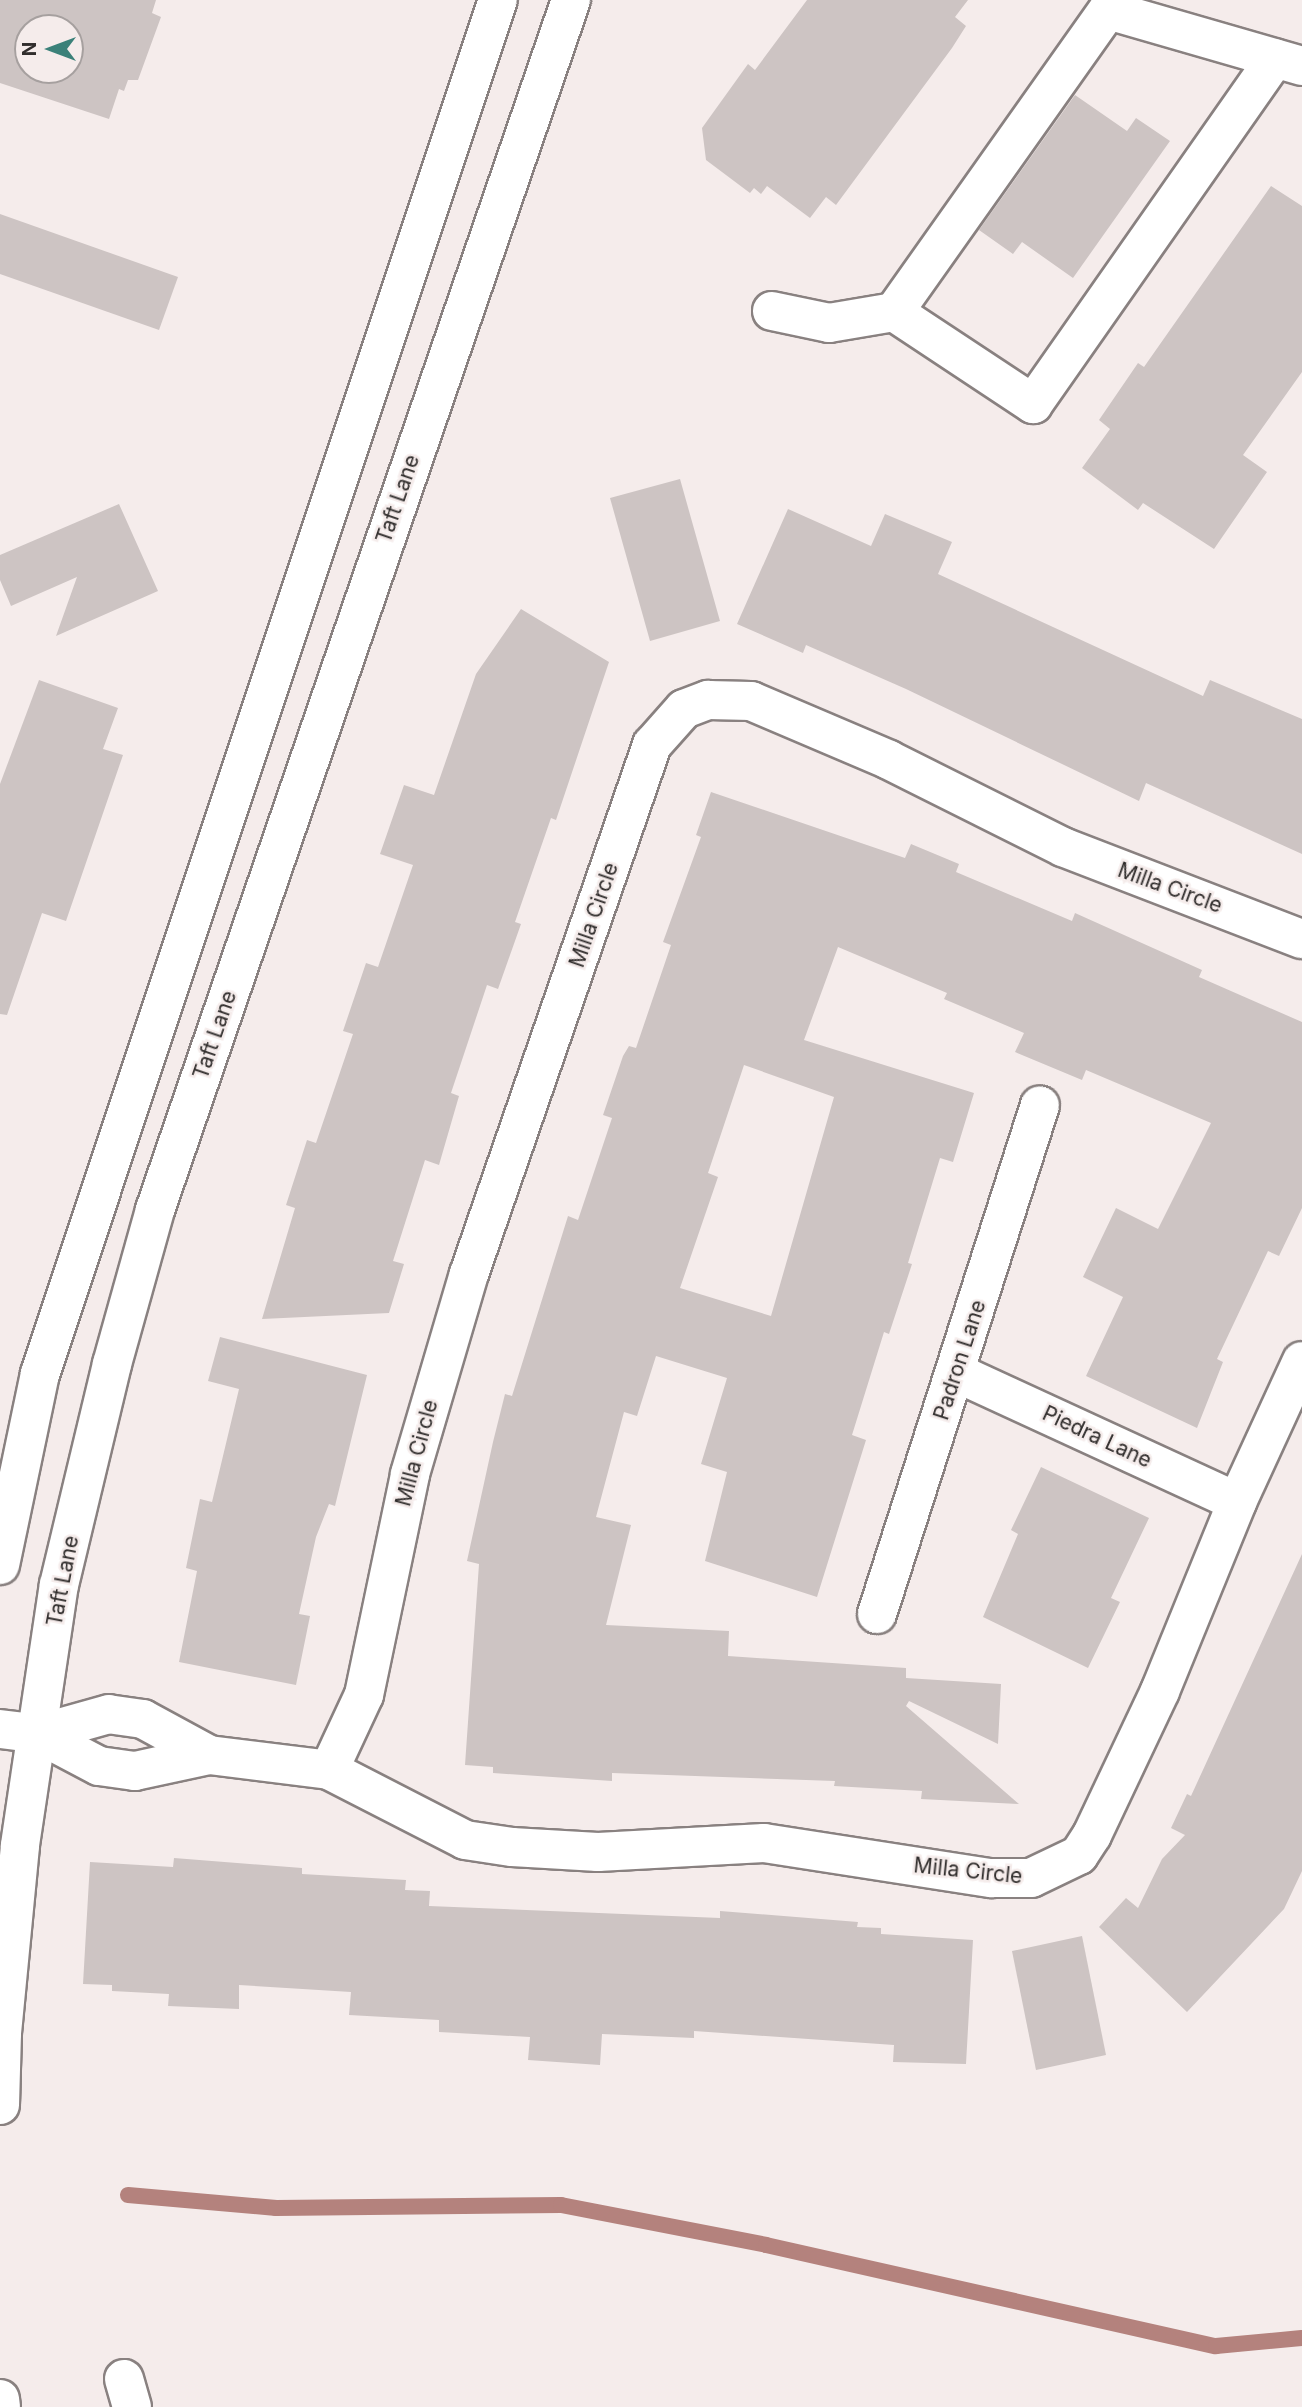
<!DOCTYPE html>
<html>
<head>
<meta charset="utf-8">
<style>
  body { margin:0 }
  #map { position:relative; width:1302px; height:2407px; overflow:hidden; background:#f5eceb; font-family:Inter,sans-serif }
  div>[style] { position:absolute }
  .stream>* { height:16px; margin:-8px; padding:0 8px; transform-origin:8px; border-radius:8px; background:#b4827d }
  .building>* { inset:0; background:#cdc4c3 }
  .roads { filter:drop-shadow(2px 0 #898180) drop-shadow(-2px 0 #898180) drop-shadow(0 2px #898180) drop-shadow(0 -2px #898180) }
  .minor>* { height:38px; margin:-19px; padding:0 19px; transform-origin:19px; border-radius:19px; background:#fff }
  span { translate:-50% -50%; white-space:nowrap; text-align:center; line-height:1.15; -webkit-text-stroke:5px #f5eceb; paint-order:stroke }
  .street-label { font-size:21px; color:#302d2c }
  .north { position:absolute; left:14px; top:14px; width:70px; height:70px; box-sizing:border-box; background:#f5eceb; border:2px solid #a6a09f; border-radius:50%; rotate:270deg; font-size:19px; font-weight:700; line-height:28px; text-align:center; color:#302d2c }
  .north::after { content:''; display:block; margin:auto; width:24px; height:32px; background:#3b8179; clip-path:polygon(50% 0,100% 100%,50% 72%,0 100%) }
</style>
</head>
<body>
<div id="map">
  <div class="stream">
    <div style="left:128px;top:2195px;width:149px;rotate:5deg"></div>
    <div style="left:276px;top:2208px;width:285px;rotate:-0.6deg"></div>
    <div style="left:561px;top:2205px;width:209px;rotate:11deg"></div>
    <div style="left:766px;top:2245px;width:461px;rotate:12.7deg"></div>
    <div style="left:1216px;top:2346px;width:86px;rotate:-5.3deg"></div>
  </div>
  <div class="building">
    <div style="clip-path:polygon(evenodd,0 0,156px 0,152px 13px,161px 17px,138px 80px,128px 80px,124px 91px,119px 89px,109px 119px,0 83px,0 0,28px 28px,70px 28px,70px 70px,28px 70px,28px 28px)"></div>
    <div style="clip-path:polygon(807px 0,968px 0,955px 17px,966px 26px,952px 48px,836px 205px,826px 197px,810px 218px,767px 186px,761px 194px,754px 188px,750px 193px,706px 160px,702px 128px,748px 64px,755px 70px)"></div>
    <div style="clip-path:polygon(1075px 95px,1127px 131px,1136px 118px,1170px 141px,1073px 278px,1022px 242px,1013px 254px,979px 230px)"></div>
    <div style="clip-path:polygon(1271px 186px,1302px 206px,1302px 372px,1243px 455px,1267px 472px,1214px 549px,1143px 503px,1138px 510px,1082px 468px,1110px 429px,1099px 420px,1138px 363px,1144px 367px)"></div>
    <div style="clip-path:polygon(0 214px,178px 277px,159px 330px,0 274px)"></div>
    <div style="clip-path:polygon(680px 479px,720px 621px,650px 641px,610px 498px)"></div>
    <div style="clip-path:polygon(119px 504px,158px 591px,56px 636px,77px 577px,11px 606px,0 580px,0 555px)"></div>
    <div style="clip-path:polygon(788px 509px,871px 546px,885px 514px,952px 542px,938px 574px,1203px 696px,1210px 680px,1302px 719px,1302px 854px,1146px 783px,1139px 801px,906px 689px,806px 645px,803px 653px,737px 624px)"></div>
    <div style="clip-path:polygon(521px 609px,609px 662px,556px 820px,551px 818px,515px 922px,521px 924px,498px 989px,487px 985px,451px 1093px,459px 1096px,439px 1165px,425px 1160px,393px 1261px,404px 1264px,389px 1313px,262px 1319px,295px 1208px,286px 1205px,307px 1140px,316px 1143px,353px 1034px,343px 1031px,366px 963px,378px 967px,413px 865px,380px 854px,404px 785px,434px 795px,476px 674px)"></div>
    <div style="clip-path:polygon(39px 680px,118px 708px,103px 749px,123px 755px,66px 921px,42px 913px,7px 1015px,0 1014px,0 784px)"></div>
    <div style="clip-path:polygon(evenodd,711px 792px,905px 858px,911px 844px,959px 864px,956px 872px,1072px 921px,1075px 913px,1202px 970px,1199px 977px,1302px 1022px,1302px 1208px,1279px 1256px,1268px 1251px,1217px 1359px,1223px 1362px,1197px 1428px,1086px 1376px,1123px 1297px,1083px 1277px,1116px 1208px,1158px 1229px,1211px 1123px,1086px 1070px,1082px 1080px,1015px 1052px,1024px 1033px,944px 999px,947px 993px,838px 947px,804px 1040px,974px 1093px,953px 1162px,940px 1158px,908px 1263px,912px 1264px,889px 1334px,884px 1332px,852px 1435px,866px 1440px,817px 1597px,705px 1561px,727px 1472px,701px 1464px,727px 1378px,656px 1356px,637px 1416px,624px 1412px,596px 1517px,631px 1525px,606px 1625px,729px 1631px,728px 1656px,906px 1668px,906px 1678px,1001px 1684px,998px 1744px,909px 1701px,906px 1706px,1019px 1804px,921px 1799px,922px 1791px,834px 1786px,835px 1781px,612px 1773px,612px 1781px,493px 1773px,493px 1767px,465px 1765px,479px 1564px,467px 1561px,493px 1442px,505px 1394px,512px 1396px,568px 1216px,578px 1220px,612px 1118px,603px 1115px,623px 1056px,629px 1046px,636px 1048px,671px 945px,663px 942px,701px 837px,696px 835px,711px 792px,744px 1065px,834px 1097px,771px 1316px,680px 1288px,718px 1177px,708px 1173px,744px 1065px)"></div>
    <div style="clip-path:polygon(220px 1337px,367px 1375px,335px 1506px,329px 1504px,316px 1537px,299px 1614px,310px 1616px,296px 1685px,179px 1662px,197px 1571px,186px 1568px,200px 1499px,212px 1502px,239px 1389px,208px 1381px)"></div>
    <div style="clip-path:polygon(1041px 1467px,1149px 1518px,1111px 1598px,1120px 1602px,1088px 1668px,983px 1617px,1018px 1534px,1011px 1530px)"></div>
    <div style="clip-path:polygon(1302px 1554px,1302px 1871px,1284px 1909px,1187px 2012px,1099px 1927px,1126px 1898px,1138px 1908px,1162px 1859px,1185px 1835px,1171px 1828px,1187px 1794px,1191px 1796px)"></div>
    <div style="clip-path:polygon(174px 1858px,302px 1868px,302px 1874px,406px 1880px,405px 1890px,430px 1891px,429px 1906px,720px 1918px,720px 1911px,858px 1922px,857px 1927px,881px 1928px,881px 1934px,973px 1940px,966px 2064px,893px 2062px,894px 2045px,694px 2031px,694px 2038px,602px 2034px,600px 2065px,528px 2060px,530px 2037px,439px 2032px,439px 2020px,349px 2015px,351px 1992px,239px 1985px,239px 2009px,168px 2006px,169px 1994px,112px 1991px,112px 1985px,83px 1984px,90px 1862px,173px 1867px)"></div>
    <div style="clip-path:polygon(1082px 1936px,1106px 2055px,1036px 2070px,1012px 1951px)"></div>
  </div>
  <div class="roads">
    <div class="minor">
      <div style="left:772px;top:311px;width:58px;rotate:11.9deg"></div>
      <div style="left:829px;top:323px;width:66px;rotate:-9.6deg"></div>
      <div style="left:894px;top:312px;width:370px;rotate:-54.7deg"></div>
      <div style="left:1108px;top:10px;width:202px;rotate:16.1deg"></div>
      <div style="left:894px;top:312px;width:167px;rotate:33.5deg"></div>
      <div style="left:1033px;top:404px;width:422px;rotate:-55deg"></div>
      <div style="left:957px;top:1373px;width:308px;rotate:24.7deg"></div>
      <div style="left:0;top:1565px;width:195px;rotate:-78.2deg"></div>
      <div style="left:40px;top:1374px;width:1448px;rotate:-71.57deg"></div>
      <div style="left:877px;top:1614px;width:534px;rotate:-72.24deg"></div>
      <div style="left:0;top:1729px;width:38px;rotate:7deg"></div>
      <div style="left:209px;top:1755px;width:75px;rotate:-151.4deg"></div>
      <div style="left:143px;top:1719px;width:34px;rotate:-172deg"></div>
      <div style="left:109px;top:1714px;width:74px;rotate:164.3deg"></div>
      <div style="left:38px;top:1734px;width:69px;rotate:27.7deg"></div>
      <div style="left:99px;top:1766px;width:36px;rotate:8deg"></div>
      <div style="left:135px;top:1771px;width:76px;rotate:-12.2deg"></div>
      <div style="left:209px;top:1755px;width:121px;rotate:7.1deg"></div>
      <div style="left:329px;top:1770px;width:153px;rotate:27.2deg"></div>
      <div style="left:465px;top:1840px;width:48px;rotate:8.5deg"></div>
      <div style="left:512px;top:1847px;width:86px;rotate:3.3deg"></div>
      <div style="left:598px;top:1852px;width:166px;rotate:-3.1deg"></div>
      <div style="left:764px;top:1843px;width:230px;rotate:8.8deg"></div>
      <div style="left:991px;top:1878px;width:40px"></div>
      <div style="left:1031px;top:1878px;width:53px;rotate:-25.6deg"></div>
      <div style="left:1079px;top:1855px;width:24px;rotate:-57deg"></div>
      <div style="left:1092px;top:1835px;width:159px;rotate:-64.7deg"></div>
      <div style="left:1160px;top:1691px;width:204px;rotate:-67.8deg"></div>
      <div style="left:1237px;top:1502px;width:155px;rotate:-65.3deg"></div>
      <div style="left:329px;top:1770px;width:83px;rotate:-65deg"></div>
      <div style="left:364px;top:1695px;width:226px;rotate:-78.2deg"></div>
      <div style="left:410px;top:1474px;width:209px;rotate:-73.6deg"></div>
      <div style="left:469px;top:1274px;width:560px;rotate:-70.92deg"></div>
      <div style="left:652px;top:745px;width:48px;rotate:-48.4deg"></div>
      <div style="left:684px;top:709px;width:26px;rotate:-21deg"></div>
      <div style="left:708px;top:700px;width:43px;rotate:1.3deg"></div>
      <div style="left:751px;top:701px;width:150px;rotate:23.1deg"></div>
      <div style="left:889px;top:760px;width:195px;rotate:26.6deg"></div>
      <div style="left:1063px;top:847px;width:256px;rotate:21.1deg"></div>
      <div style="left:0;top:2105px;width:72px;rotate:-88.4deg"></div>
      <div style="left:2px;top:2033px;width:189px;rotate:-84.5deg"></div>
      <div style="left:20px;top:1845px;width:263px;rotate:-81.5deg"></div>
      <div style="left:59px;top:1585px;width:227px;rotate:-76.5deg"></div>
      <div style="left:112px;top:1364px;width:160px;rotate:-74.4deg"></div>
      <div style="left:155px;top:1210px;width:1280px;rotate:-71.03deg"></div>
      <div style="left:124px;top:2379px;width:29px;rotate:74deg"></div>
      <div style="left:0;top:2399px;width:8px;rotate:83deg"></div>
    </div>
  </div>
  <div class="street-label">
    <span style="left:398px;top:499px;rotate:-71deg">Taft Lane</span>
    <span style="left:1170px;top:888px;rotate:20deg">Milla Circle</span>
    <span style="left:594px;top:915px;rotate:-71deg">Milla Circle</span>
    <span style="left:215px;top:1035px;rotate:-71deg">Taft Lane</span>
    <span style="left:960px;top:1360px;rotate:-72deg">Padron Lane</span>
    <span style="left:1097px;top:1437px;rotate:25deg">Piedra Lane</span>
    <span style="left:417px;top:1453px;rotate:-75deg">Milla Circle</span>
    <span style="left:63px;top:1581px;rotate:-79deg">Taft Lane</span>
    <span style="left:968px;top:1871px;rotate:6deg">Milla Circle</span>
  </div>
  <div class="north">N</div>
</div>
</body>
</html>
